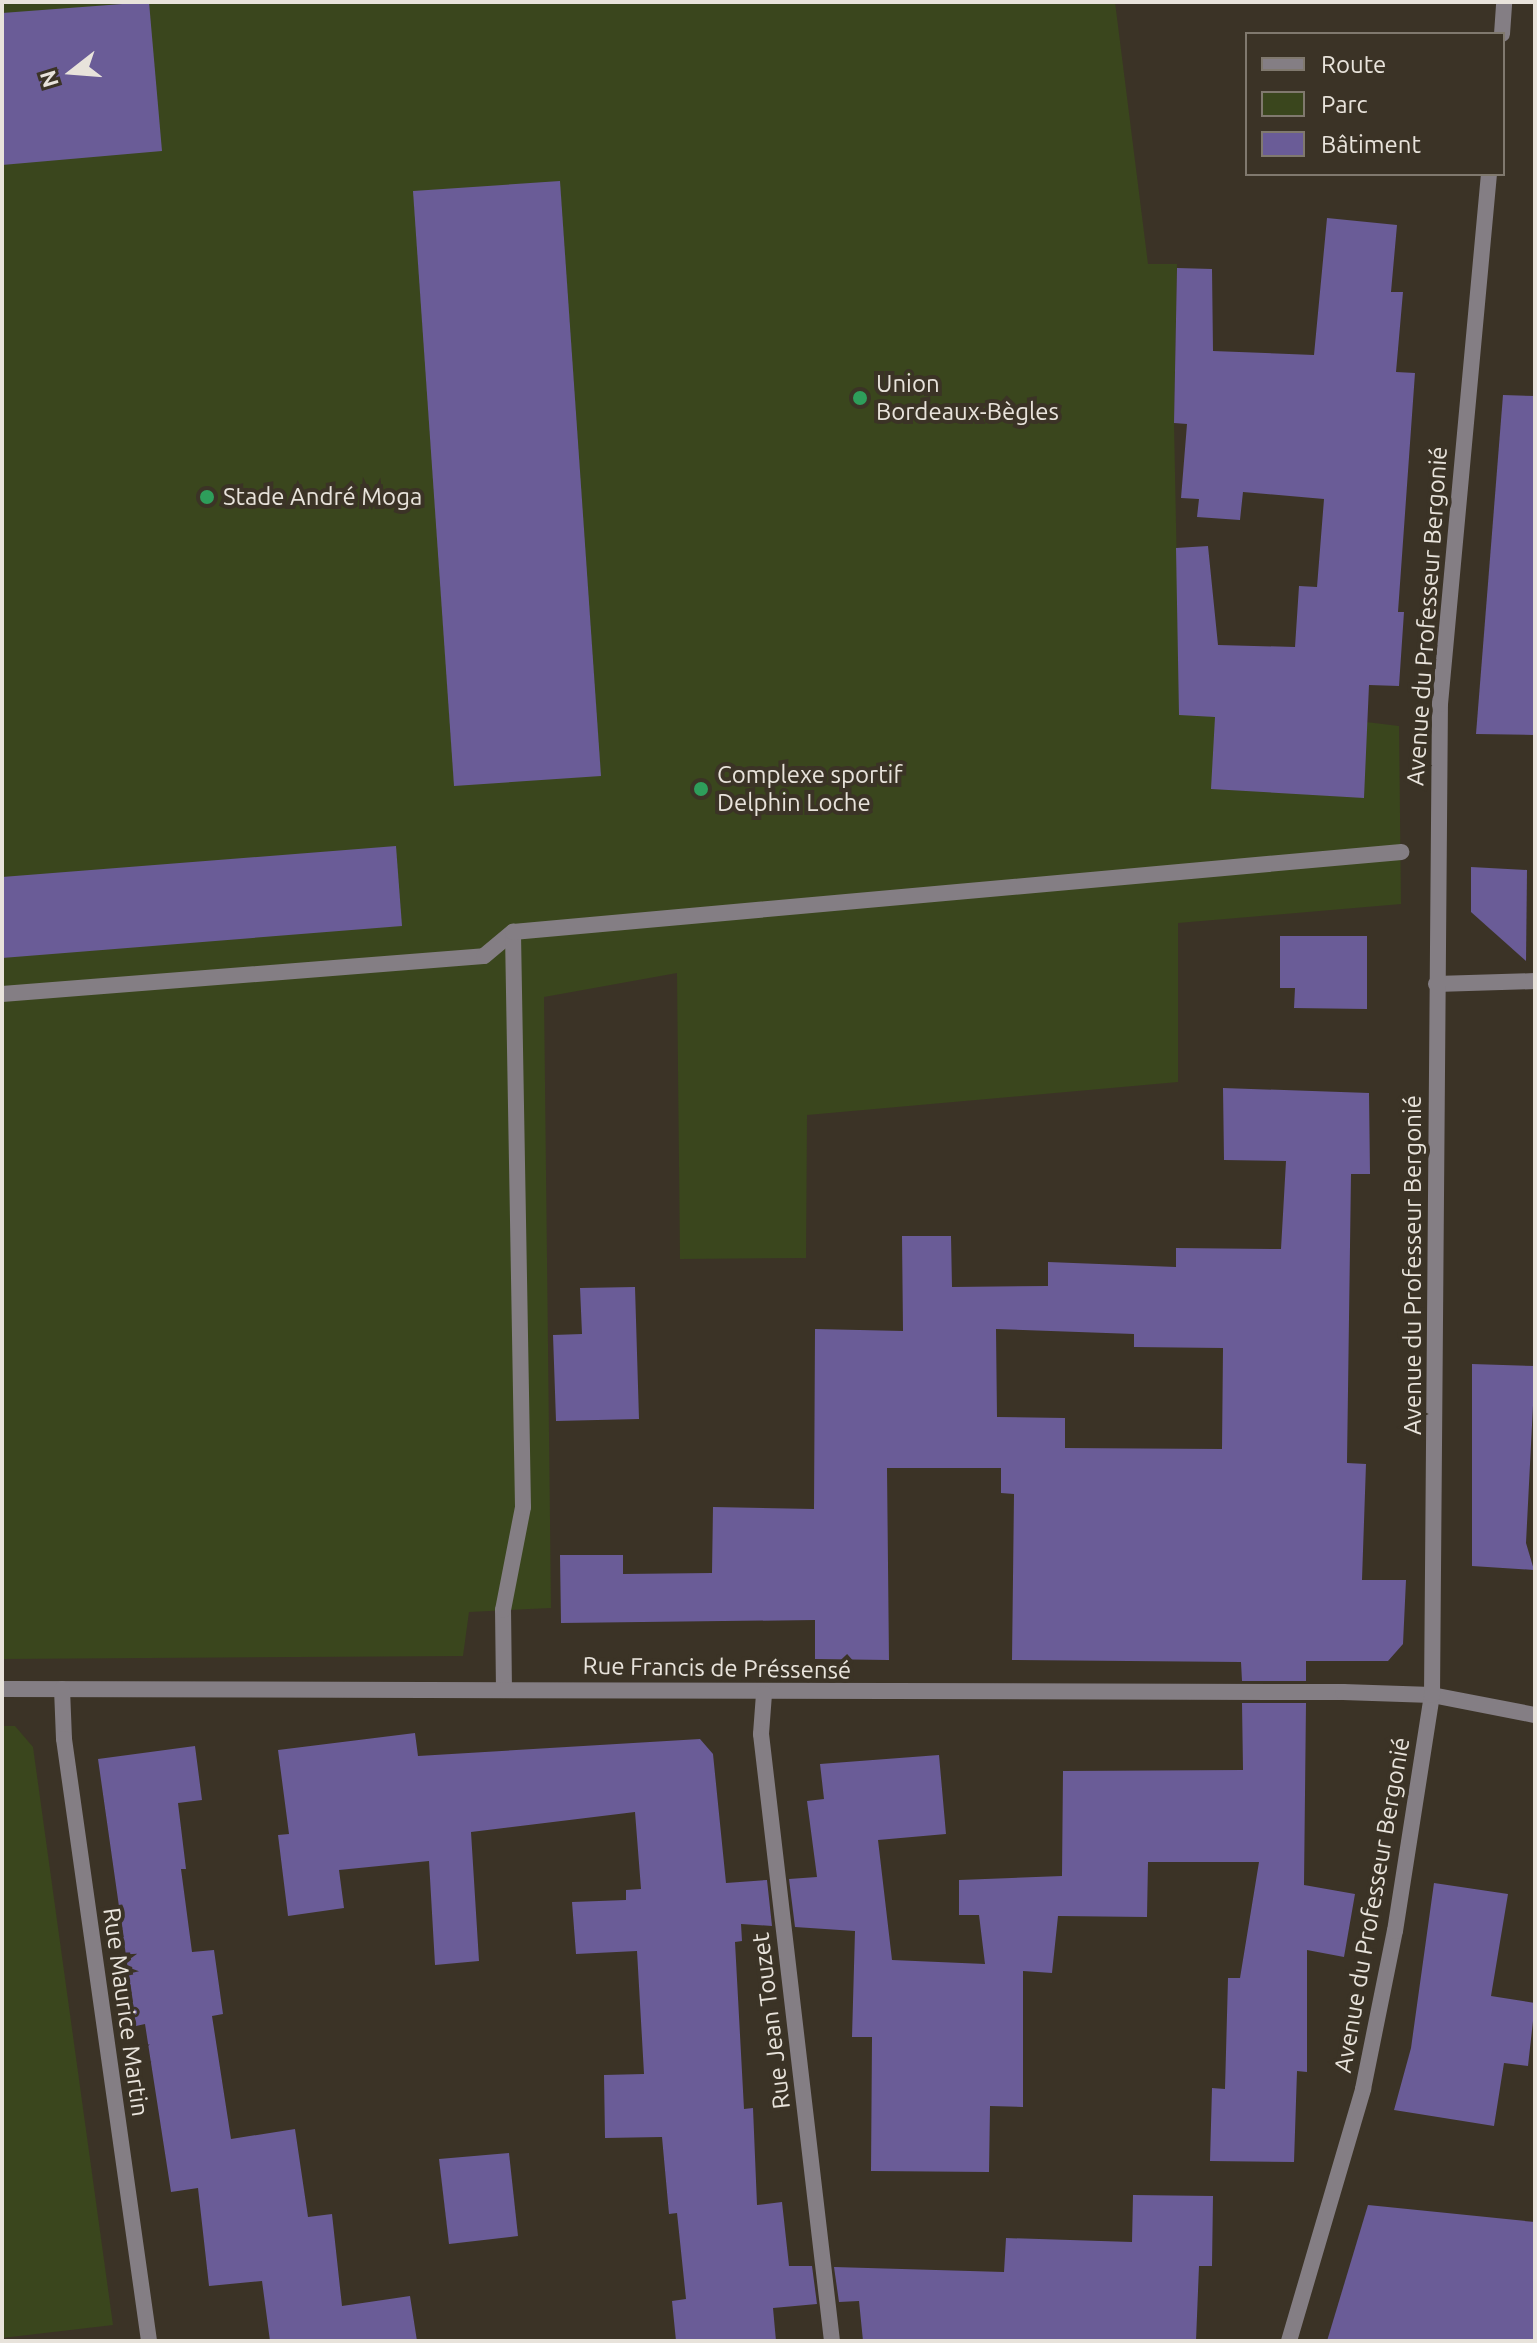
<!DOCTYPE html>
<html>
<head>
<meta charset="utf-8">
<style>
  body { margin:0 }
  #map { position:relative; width:1537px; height:2343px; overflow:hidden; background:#3b3326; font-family:Ubuntu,sans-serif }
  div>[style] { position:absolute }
  .green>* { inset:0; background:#3a461d }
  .building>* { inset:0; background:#6a5c97 }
  .lane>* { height:16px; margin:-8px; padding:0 8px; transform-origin:8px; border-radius:8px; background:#847e84 }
  .street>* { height:16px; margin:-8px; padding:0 8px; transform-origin:8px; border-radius:8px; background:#847e84 }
  .dots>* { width:22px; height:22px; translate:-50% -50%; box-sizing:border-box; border:4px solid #3b3326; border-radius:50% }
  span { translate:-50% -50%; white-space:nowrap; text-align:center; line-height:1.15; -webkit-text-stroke:8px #3b3326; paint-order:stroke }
  .poi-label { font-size:24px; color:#e8e3db }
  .left { translate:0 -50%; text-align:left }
  .street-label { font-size:24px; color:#e8e3db }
  .frame { position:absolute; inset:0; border:4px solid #e8e3db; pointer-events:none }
  .legend { position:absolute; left:1245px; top:32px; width:260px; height:144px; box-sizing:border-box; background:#3b3326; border:2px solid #80796e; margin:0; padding:10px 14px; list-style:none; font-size:24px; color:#e8e3db }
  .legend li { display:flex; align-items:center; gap:16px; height:40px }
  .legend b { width:40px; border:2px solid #80796e }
  .north { position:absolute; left:32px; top:32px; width:80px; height:80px; -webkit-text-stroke:6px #3b3326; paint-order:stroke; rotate:253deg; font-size:22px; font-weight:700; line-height:32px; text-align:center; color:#e8e3db }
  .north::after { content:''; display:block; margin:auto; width:28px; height:36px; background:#e8e3db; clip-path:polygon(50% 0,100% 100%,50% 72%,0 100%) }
</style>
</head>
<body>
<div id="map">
  <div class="green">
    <div style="clip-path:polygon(2px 2px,1115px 2px,1148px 264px,1177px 264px,1174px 423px,1179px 676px,1333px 718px,1399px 726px,1401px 904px,1178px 923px,1178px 1082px,807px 1115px,806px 1258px,680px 1259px,677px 973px,544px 997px,551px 1608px,469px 1612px,463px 1656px,2px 1659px)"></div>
    <div style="clip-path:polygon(2px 1726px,15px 1726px,33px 1747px,113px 2325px,2px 2338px)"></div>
  </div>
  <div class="building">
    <div style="clip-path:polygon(149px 2px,162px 151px,2px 165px,2px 13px)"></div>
    <div style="clip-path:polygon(560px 181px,601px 776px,454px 786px,413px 191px)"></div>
    <div style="clip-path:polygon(1327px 218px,1397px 225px,1391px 292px,1403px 292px,1396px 372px,1415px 373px,1398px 612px,1404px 612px,1399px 686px,1369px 685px,1364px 798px,1211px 789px,1215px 717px,1179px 715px,1176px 548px,1208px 546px,1218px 645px,1295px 647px,1299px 586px,1317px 587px,1324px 499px,1243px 492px,1240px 520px,1197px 517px,1199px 499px,1181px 498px,1187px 424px,1174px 423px,1177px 268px,1212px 269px,1213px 351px,1314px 355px)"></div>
    <div style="clip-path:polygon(1503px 395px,1535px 396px,1535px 735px,1476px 734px)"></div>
    <div style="clip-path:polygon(396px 846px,402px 926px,2px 958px,2px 877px)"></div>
    <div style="clip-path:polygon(1471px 867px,1527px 870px,1526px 961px,1471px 912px)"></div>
    <div style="clip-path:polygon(1280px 936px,1367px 936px,1367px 1009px,1294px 1008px,1295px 988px,1280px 988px)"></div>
    <div style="clip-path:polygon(evenodd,1223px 1088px,1369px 1093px,1370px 1174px,1351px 1174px,1347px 1463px,1366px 1464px,1362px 1580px,1406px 1580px,1403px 1644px,1388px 1661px,1306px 1661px,1306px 1681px,1242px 1681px,1241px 1662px,1012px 1660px,1014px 1494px,1001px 1493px,1001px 1468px,887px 1468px,889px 1660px,815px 1659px,815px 1620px,561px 1623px,560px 1555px,623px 1555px,623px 1574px,712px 1573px,713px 1507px,814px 1509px,815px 1329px,903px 1331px,902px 1236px,951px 1236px,952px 1287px,1048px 1286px,1048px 1262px,1176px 1267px,1176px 1248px,1281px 1249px,1286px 1161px,1224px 1160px,1223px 1088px,996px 1329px,1134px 1334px,1134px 1347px,1223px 1348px,1222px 1449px,1065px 1448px,1065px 1418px,997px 1417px,996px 1329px)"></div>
    <div style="clip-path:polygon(635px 1287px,639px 1419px,556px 1421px,553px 1335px,582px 1334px,580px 1288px)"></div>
    <div style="clip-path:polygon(1472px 1364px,1535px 1366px,1526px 1543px,1534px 1570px,1472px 1566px)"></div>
    <div style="clip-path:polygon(1242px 1703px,1306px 1703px,1304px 1885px,1355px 1894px,1344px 1957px,1307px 1950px,1307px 2072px,1297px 2071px,1294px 2162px,1210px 2161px,1212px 2088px,1225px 2089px,1228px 1978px,1240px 1978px,1259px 1862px,1148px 1862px,1147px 1917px,1058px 1916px,1052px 1973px,1023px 1971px,1023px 2107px,990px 2106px,989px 2172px,871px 2171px,872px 2037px,852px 2037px,855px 1931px,795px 1927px,789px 1879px,817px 1877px,807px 1801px,824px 1799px,820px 1764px,939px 1755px,946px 1834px,878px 1840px,892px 1960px,985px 1964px,979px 1915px,959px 1915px,959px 1880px,1062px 1876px,1063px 1771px,1243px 1770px)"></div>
    <div style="clip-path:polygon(415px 1733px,418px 1756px,700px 1739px,713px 1754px,726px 1883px,767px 1880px,772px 1926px,741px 1924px,742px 1941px,735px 1942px,744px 2109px,753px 2108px,757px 2205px,782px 2202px,789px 2266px,812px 2266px,817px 2304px,773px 2308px,776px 2341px,676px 2341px,672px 2301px,686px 2299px,677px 2213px,669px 2214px,662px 2137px,605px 2138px,604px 2075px,644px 2074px,637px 1951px,576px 1954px,572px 1902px,626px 1900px,626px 1890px,641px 1889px,635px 1812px,471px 1832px,479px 1961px,435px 1965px,429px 1861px,339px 1870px,344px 1908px,288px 1916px,278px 1835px,289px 1834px,278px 1750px)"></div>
    <div style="clip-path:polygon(195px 1746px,202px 1800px,178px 1803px,186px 1869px,181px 1869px,192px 1952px,214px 1950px,223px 2014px,212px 2016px,231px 2139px,295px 2129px,308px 2217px,332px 2214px,342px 2306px,410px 2296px,417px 2341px,270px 2341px,262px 2281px,209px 2286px,198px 2188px,171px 2192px,145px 2024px,136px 2026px,98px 1759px)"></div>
    <div style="clip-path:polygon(1434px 1883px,1508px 1894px,1491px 1996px,1535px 2003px,1528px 2066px,1504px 2063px,1494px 2126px,1394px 2110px,1411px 2048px)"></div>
    <div style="clip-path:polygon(509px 2153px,518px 2236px,449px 2244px,439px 2159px)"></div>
    <div style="clip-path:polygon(1133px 2195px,1213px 2196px,1212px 2266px,1199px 2266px,1196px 2341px,863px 2341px,859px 2301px,839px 2302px,834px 2267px,1004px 2272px,1006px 2238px,1132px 2242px)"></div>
    <div style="clip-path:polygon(1368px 2205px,1535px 2222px,1535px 2341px,1327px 2341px)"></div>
  </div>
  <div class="lane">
    <div style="left:2px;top:994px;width:483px;rotate:-4.5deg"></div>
    <div style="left:484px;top:956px;width:38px;rotate:-40deg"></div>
    <div style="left:504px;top:1690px;width:80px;rotate:-90.7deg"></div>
    <div style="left:503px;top:1610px;width:105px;rotate:-79deg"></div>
    <div style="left:523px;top:1507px;width:575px;rotate:-91deg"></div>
    <div style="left:513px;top:932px;width:892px;rotate:-5.15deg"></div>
  </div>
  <div class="street">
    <div style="left:1502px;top:34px;width:32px;rotate:-86deg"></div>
    <div style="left:1436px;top:984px;width:99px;rotate:-1.7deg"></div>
    <div style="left:2px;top:1689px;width:1341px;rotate:0.13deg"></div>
    <div style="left:1343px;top:1692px;width:89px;rotate:1.9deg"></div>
    <div style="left:1432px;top:1695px;width:105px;rotate:11deg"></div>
    <div style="left:62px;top:1689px;width:50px;rotate:87.7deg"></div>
    <div style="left:64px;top:1739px;width:608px;rotate:81.96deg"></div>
    <div style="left:764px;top:1694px;width:40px;rotate:94.3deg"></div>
    <div style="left:761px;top:1734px;width:611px;rotate:83.33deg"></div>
    <div style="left:1289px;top:2341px;width:263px;rotate:-73.6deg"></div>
    <div style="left:1363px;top:2089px;width:161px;rotate:-78.6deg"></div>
    <div style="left:1395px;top:1931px;width:239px;rotate:-81.1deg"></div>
    <div style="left:1432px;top:1695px;width:991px;rotate:-89.54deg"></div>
    <div style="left:1440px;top:704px;width:532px;rotate:-84.72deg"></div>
  </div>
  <div class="dots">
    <div style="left:860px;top:398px;background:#2e9e5b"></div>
    <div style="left:207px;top:497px;background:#2e9e5b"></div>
    <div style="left:701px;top:789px;background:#2e9e5b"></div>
  </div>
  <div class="poi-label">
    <span class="left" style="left:876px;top:398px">Union<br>Bordeaux-Bègles</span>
    <span class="left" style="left:223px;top:497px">Stade André Moga</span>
    <span class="left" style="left:717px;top:789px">Complexe sportif<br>Delphin Loche</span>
  </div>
  <div class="street-label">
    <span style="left:1427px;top:616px;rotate:-86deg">Avenue du Professeur Bergonié</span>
    <span style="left:1413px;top:1265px;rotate:-90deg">Avenue du Professeur Bergonié</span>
    <span style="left:717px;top:1668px;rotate:1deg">Rue Francis de Préssensé</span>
    <span style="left:1372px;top:1905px;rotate:-80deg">Avenue du Professeur Bergonié</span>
    <span style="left:126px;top:2012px;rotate:82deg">Rue Maurice Martin</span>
    <span style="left:771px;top:2021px;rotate:-97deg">Rue Jean Touzet</span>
  </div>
  <div class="frame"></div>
  <ul class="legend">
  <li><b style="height:10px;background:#847e84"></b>Route</li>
  <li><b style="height:22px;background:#3a461d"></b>Parc</li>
  <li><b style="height:22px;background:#6a5c97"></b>Bâtiment</li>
  </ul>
  <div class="north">N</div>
</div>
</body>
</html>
